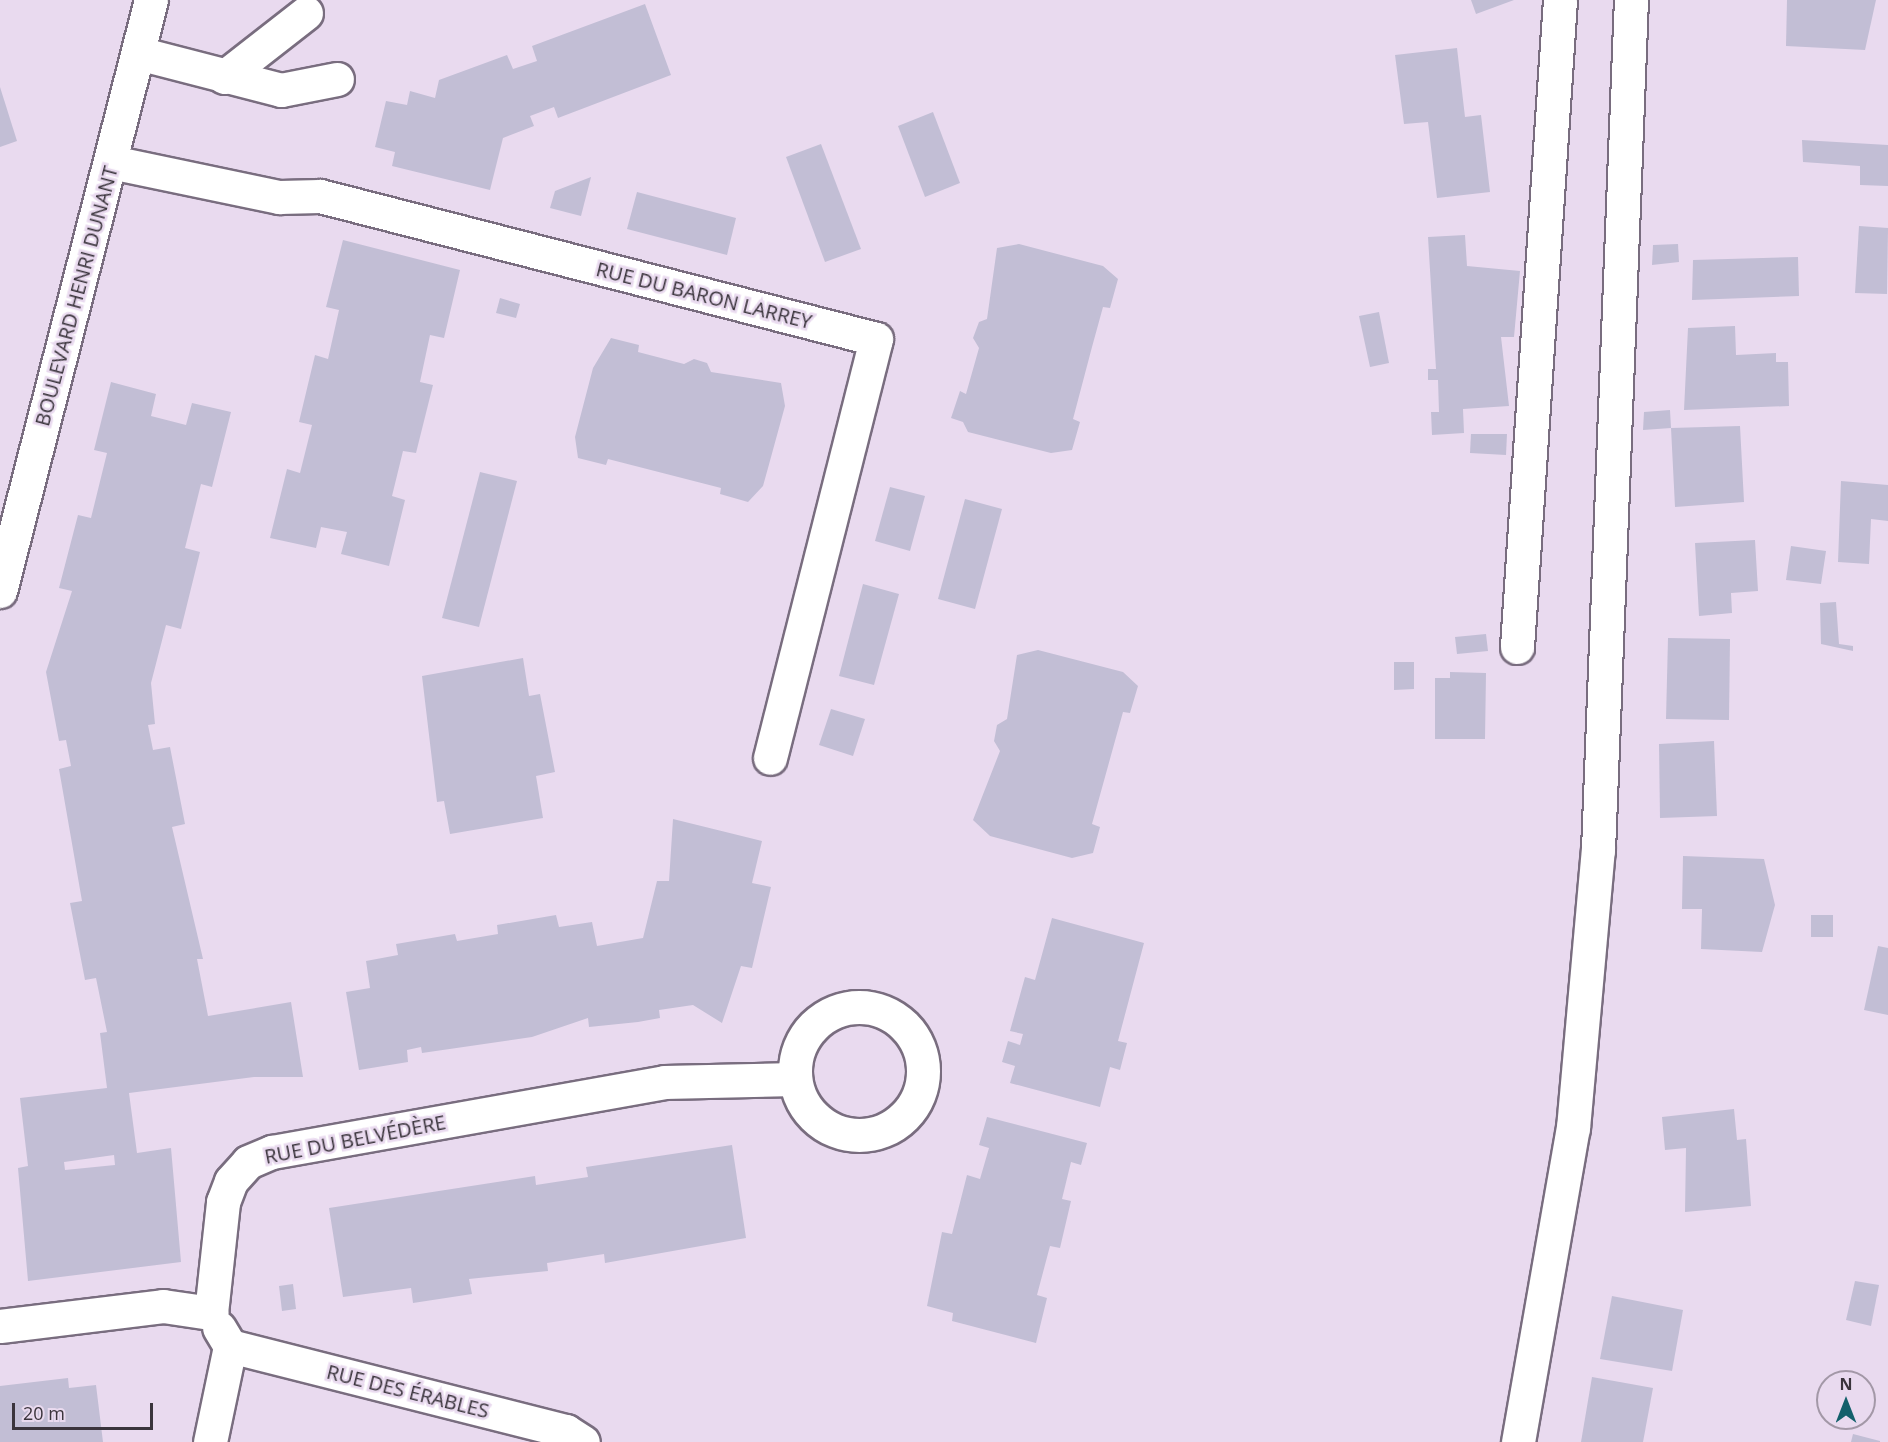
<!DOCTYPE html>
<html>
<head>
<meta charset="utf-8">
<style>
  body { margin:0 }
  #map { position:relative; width:1888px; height:1442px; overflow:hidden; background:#e9daef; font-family:"Open Sans",sans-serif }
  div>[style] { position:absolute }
  .building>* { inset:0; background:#c2bed5 }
  .roads { filter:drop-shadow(2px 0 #796d7f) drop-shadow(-2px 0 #796d7f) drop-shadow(0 2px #796d7f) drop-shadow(0 -2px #796d7f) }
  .minor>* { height:33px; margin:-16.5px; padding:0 16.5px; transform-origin:16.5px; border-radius:16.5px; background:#fff }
  .minor>.ring { margin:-16.5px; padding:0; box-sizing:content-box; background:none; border:33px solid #fff; border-radius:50% }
  .major>* { height:33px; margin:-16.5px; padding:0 16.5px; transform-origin:16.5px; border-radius:16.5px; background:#fff }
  span { translate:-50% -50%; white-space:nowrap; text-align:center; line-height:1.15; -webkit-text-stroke:5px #e9daef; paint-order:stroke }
  .street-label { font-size:20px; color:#3a343c }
  .north { position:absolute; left:1816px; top:1370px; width:60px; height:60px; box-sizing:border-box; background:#e9daef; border:2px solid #a398a7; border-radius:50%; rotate:0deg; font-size:16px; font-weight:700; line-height:24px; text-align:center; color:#3a343c }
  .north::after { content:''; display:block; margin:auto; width:21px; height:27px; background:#13606b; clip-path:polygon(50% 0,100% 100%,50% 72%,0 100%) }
  .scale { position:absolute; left:12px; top:1403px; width:141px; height:27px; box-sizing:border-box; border:3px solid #3a343c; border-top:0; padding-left:8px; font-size:18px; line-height:21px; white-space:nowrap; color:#3a343c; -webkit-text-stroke:4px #e9daef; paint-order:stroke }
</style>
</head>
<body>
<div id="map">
  <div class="building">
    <div style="clip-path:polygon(1471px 0,1514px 0,1476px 14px)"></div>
    <div style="clip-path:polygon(1787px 0,1876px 0,1865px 50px,1786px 46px)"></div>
    <div style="clip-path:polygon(645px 4px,671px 75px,558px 118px,554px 107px,530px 116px,534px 126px,503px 138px,490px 190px,392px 166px,395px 152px,375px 147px,386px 101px,407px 105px,410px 91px,435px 98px,439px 80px,507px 55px,513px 69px,537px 61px,532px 46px)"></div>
    <div style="clip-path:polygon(1457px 48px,1465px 117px,1481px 115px,1490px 192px,1437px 198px,1428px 122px,1404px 124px,1395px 55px)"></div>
    <div style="clip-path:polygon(0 87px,17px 141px,0 147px)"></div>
    <div style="clip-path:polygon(933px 112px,960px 183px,925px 197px,898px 126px)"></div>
    <div style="clip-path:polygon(1802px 140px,1888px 145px,1888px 186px,1860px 185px,1860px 166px,1803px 162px)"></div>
    <div style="clip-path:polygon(821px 144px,861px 249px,825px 262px,786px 157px)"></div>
    <div style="clip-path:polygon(591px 177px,581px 216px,550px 208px,555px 191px)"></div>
    <div style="clip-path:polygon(637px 192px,736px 218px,727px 255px,627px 229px)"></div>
    <div style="clip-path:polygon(1859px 226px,1888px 228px,1887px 294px,1855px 293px)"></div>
    <div style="clip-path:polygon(1465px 235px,1467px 266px,1520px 271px,1514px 337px,1501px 337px,1509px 406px,1463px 409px,1464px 433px,1432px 435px,1431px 412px,1439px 412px,1438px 380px,1428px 380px,1428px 369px,1436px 369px,1428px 237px)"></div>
    <div style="clip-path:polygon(343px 240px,460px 270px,444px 338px,430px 335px,420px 382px,433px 385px,416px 453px,403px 451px,392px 496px,405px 500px,389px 566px,341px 554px,347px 532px,321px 527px,316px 548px,270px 538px,287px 469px,300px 473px,312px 425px,299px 422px,315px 355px,328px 359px,339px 310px,326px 307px)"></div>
    <div style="clip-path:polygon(1019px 244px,1103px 266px,1118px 279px,1110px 308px,1103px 307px,1092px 347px,1073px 419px,1080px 422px,1072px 450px,1051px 453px,968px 432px,963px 422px,951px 418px,960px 391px,966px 394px,979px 348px,973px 338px,979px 322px,987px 319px,997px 248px)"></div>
    <div style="clip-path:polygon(1678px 244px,1679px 262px,1652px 265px,1653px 245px)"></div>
    <div style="clip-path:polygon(1798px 257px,1799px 296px,1692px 300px,1693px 260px)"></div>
    <div style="clip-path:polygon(500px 298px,520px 304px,516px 318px,496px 313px)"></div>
    <div style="clip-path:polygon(1379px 312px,1389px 363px,1370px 367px,1359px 316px)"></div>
    <div style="clip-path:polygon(1735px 326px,1736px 355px,1776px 353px,1776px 362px,1788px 362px,1789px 406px,1684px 410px,1688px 328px)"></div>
    <div style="clip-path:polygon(611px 338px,639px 345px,638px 352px,684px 364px,694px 359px,707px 363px,711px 372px,781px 383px,785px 406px,768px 468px,763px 486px,748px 502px,720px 494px,721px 488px,608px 459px,606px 465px,578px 458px,575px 437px,593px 368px)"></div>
    <div style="clip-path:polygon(evenodd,111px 382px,156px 394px,151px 416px,186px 425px,192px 403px,231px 412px,212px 487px,201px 484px,185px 548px,200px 552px,181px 629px,166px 625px,151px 683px,155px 724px,148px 725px,153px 750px,170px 747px,185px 824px,172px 827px,203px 959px,197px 959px,208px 1016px,291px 1002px,303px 1077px,254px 1077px,129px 1093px,137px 1153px,171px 1148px,181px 1262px,28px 1281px,18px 1168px,28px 1166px,20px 1098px,107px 1088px,100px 1033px,107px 1032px,96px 978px,85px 980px,70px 903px,82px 901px,59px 769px,71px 766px,66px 740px,59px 741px,46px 672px,72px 591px,59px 588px,78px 515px,91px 518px,107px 453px,94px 450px,111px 382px,114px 1155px,115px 1165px,65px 1170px,64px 1162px,114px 1155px)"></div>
    <div style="clip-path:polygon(1670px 410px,1671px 428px,1740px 426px,1744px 502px,1675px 507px,1671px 428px,1643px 430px,1644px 412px)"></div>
    <div style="clip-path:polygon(1471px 434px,1507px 434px,1506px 455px,1470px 453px)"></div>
    <div style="clip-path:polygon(480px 472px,517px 481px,479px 627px,442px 618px)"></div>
    <div style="clip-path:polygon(1841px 481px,1888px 485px,1888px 521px,1871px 519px,1869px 564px,1838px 562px)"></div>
    <div style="clip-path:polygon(890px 487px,925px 496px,910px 551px,875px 541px)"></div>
    <div style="clip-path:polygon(965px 499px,1002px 509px,975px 609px,938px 599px)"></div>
    <div style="clip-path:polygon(1755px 540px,1758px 591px,1731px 593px,1732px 613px,1699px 616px,1695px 543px)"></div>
    <div style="clip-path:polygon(1791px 546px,1826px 551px,1821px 584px,1786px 580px)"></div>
    <div style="clip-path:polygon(863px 584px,899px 594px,874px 685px,839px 676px)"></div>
    <div style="clip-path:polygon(1836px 602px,1839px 644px,1853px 646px,1853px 651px,1821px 644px,1820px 603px)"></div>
    <div style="clip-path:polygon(1486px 634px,1488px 651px,1457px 654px,1455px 637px)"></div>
    <div style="clip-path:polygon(1668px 638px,1730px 639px,1729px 720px,1666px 719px)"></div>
    <div style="clip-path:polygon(1038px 650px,1123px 672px,1138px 686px,1130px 713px,1123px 712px,1092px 824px,1100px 827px,1093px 853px,1072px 858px,990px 836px,973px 820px,1000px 751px,994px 741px,997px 725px,1007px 719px,1017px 655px)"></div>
    <div style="clip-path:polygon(523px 658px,529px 696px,540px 694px,555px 772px,536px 776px,543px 818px,450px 834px,444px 801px,437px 802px,422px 676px)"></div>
    <div style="clip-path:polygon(1394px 662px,1414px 662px,1414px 689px,1394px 690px)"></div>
    <div style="clip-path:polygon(1450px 672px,1486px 673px,1485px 739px,1435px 739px,1435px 678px,1450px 678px)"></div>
    <div style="clip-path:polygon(831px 709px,865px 719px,853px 756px,819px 745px)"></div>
    <div style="clip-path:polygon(1714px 741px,1717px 816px,1660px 818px,1659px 744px)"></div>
    <div style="clip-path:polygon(673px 819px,762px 841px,752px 883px,771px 887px,752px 968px,741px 966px,722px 1023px,693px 1005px,659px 1010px,660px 1018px,638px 1022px,589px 1027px,588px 1018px,532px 1037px,422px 1053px,421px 1047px,407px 1050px,408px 1062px,359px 1070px,346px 992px,370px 988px,366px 961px,398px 955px,396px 944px,455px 934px,457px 941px,498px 934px,497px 925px,556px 915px,559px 927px,592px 922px,597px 946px,643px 938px,657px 881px,669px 881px)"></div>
    <div style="clip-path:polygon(1683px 856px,1764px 859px,1775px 905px,1762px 952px,1701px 949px,1702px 909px,1682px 909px)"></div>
    <div style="clip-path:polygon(1811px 915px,1833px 915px,1833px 937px,1811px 937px)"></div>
    <div style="clip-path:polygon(1052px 918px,1144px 943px,1118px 1041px,1127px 1043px,1120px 1070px,1110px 1067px,1100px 1107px,1010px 1083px,1015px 1066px,1002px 1062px,1008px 1041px,1020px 1045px,1023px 1034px,1010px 1031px,1025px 977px,1035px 980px)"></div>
    <div style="clip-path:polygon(1878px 946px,1888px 948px,1888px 1015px,1864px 1010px)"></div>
    <div style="clip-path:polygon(1734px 1109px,1737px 1140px,1746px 1139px,1751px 1206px,1685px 1212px,1686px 1148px,1665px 1150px,1662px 1117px)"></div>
    <div style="clip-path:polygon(987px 1117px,1087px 1143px,1081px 1165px,1071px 1162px,1062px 1199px,1071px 1201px,1060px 1248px,1050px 1246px,1037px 1295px,1047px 1298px,1036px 1343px,952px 1321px,953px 1313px,927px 1306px,942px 1232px,952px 1234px,967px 1175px,980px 1179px,989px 1148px,979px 1145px)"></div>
    <div style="clip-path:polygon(732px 1145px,746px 1238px,605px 1263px,604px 1254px,547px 1263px,548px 1271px,469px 1279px,472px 1294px,413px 1303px,411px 1288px,343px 1297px,329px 1208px,535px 1176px,536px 1185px,588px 1177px,586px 1167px)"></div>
    <div style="clip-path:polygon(1855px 1281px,1879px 1285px,1871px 1326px,1846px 1320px)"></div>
    <div style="clip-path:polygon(293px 1284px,296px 1309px,282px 1311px,279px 1286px)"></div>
    <div style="clip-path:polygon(1612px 1296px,1683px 1310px,1672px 1371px,1600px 1359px)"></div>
    <div style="clip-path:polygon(1592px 1377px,1653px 1388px,1643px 1442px,1581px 1442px)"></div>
    <div style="clip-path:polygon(68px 1378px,69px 1388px,96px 1385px,103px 1442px,0 1442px,0 1386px)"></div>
    <div style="clip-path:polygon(1853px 1434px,1880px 1441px,1880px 1442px,1851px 1442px)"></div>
  </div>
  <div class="roads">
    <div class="minor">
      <div style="left:138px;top:53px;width:148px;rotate:14.5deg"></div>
      <div style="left:281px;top:90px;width:57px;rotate:-11.1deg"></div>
      <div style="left:224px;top:77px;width:104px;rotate:-38deg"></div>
      <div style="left:111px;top:162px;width:172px;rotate:11.8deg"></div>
      <div style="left:279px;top:197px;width:41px;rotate:-1.4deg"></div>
      <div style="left:320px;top:196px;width:574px;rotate:14.42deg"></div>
      <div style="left:876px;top:339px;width:432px;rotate:104.2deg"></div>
      <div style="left:1517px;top:647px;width:648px;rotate:-86.2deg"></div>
      <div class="ring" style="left:795px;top:1007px;width:95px;height:95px"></div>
      <div style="left:211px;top:1313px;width:112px;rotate:-83.8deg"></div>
      <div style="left:223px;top:1202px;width:22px;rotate:-69deg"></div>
      <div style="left:231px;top:1181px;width:25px;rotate:-48deg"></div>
      <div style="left:248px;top:1162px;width:26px;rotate:-23deg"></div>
      <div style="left:272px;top:1152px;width:398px;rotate:-10.1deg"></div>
      <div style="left:664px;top:1082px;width:131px;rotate:-1.3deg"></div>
      <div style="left:0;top:1326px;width:164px;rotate:-7deg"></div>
      <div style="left:163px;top:1306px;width:49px;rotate:8.3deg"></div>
      <div style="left:230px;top:1346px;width:347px;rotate:14.2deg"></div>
      <div style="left:566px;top:1431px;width:20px;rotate:33deg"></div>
      <div style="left:210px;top:1442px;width:98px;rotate:-78.2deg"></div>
      <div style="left:230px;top:1346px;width:21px;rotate:-121deg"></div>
      <div style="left:1518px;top:1442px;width:319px;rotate:-80.1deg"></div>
      <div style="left:1573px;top:1128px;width:279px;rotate:-84.9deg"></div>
      <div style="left:1598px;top:850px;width:851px;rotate:-87.78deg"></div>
    </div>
    <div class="major">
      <div style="left:0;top:591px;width:610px;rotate:-75.67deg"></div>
    </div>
  </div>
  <div class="street-label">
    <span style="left:704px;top:295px;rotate:14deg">RUE DU BARON LARREY</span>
    <span style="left:76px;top:296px;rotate:-75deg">BOULEVARD HENRI DUNANT</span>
    <span style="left:355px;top:1139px;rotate:-11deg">RUE DU BELVÉDÈRE</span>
    <span style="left:408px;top:1391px;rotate:14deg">RUE DES ÉRABLES</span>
  </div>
  <div class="north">N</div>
  <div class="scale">20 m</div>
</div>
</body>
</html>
